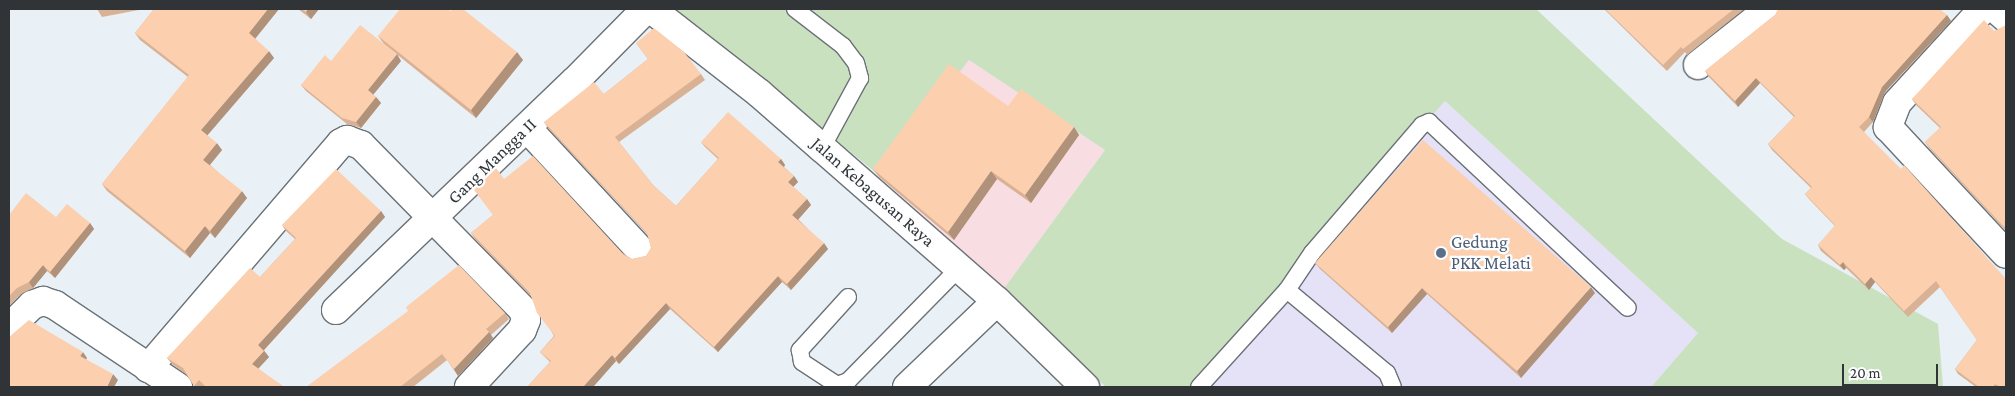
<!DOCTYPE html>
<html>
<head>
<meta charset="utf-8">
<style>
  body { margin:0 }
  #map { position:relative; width:2015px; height:396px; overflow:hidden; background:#e9f0f6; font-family:"Crimson Pro",serif }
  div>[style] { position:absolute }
  .commercial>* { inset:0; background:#e5e2f8 }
  .industrial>* { inset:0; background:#f8dde3 }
  .green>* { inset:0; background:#cae1c0 }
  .roads { filter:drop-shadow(1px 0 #6b7277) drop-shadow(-1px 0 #6b7277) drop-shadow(0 1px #6b7277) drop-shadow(0 -1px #6b7277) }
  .service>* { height:16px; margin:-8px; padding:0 8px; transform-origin:8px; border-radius:8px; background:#fff }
  .minor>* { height:28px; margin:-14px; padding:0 14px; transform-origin:14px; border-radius:14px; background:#fff }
  .secondary>* { height:28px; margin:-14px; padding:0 14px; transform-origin:14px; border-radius:14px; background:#fff }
  .wall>* { inset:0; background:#d9b296 }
  .shaded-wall>* { inset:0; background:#b0917a }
  .building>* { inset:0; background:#fccfaf }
  .dots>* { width:14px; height:14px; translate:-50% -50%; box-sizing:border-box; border:2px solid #fbfdfe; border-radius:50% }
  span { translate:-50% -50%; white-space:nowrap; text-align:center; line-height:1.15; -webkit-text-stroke:4.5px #fbfdfe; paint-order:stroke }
  .street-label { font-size:18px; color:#313436 }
  .service-label { font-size:18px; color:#4e5e75 }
  .left { translate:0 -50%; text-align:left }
  .frame { position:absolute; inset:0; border:10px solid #313436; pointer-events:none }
  .scale { position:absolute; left:1842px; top:364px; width:96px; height:22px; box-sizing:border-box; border:2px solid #313436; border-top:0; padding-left:6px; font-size:15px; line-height:18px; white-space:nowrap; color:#313436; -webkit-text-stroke:4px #fbfdfe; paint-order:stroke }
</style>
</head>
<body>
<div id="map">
  <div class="commercial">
    <div style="clip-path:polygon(1445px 101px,1698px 333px,1651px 387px,1197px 387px)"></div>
  </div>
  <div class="industrial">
    <div style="clip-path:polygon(969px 60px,1105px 150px,1000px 294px,880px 176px)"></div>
  </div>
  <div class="green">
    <div style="clip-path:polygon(670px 9px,1536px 9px,1782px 239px,1938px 324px,1943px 387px,1651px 387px,1698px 333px,1445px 101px,1197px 387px,1106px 387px,1000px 294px,1105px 150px,969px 60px,880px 176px,697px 27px)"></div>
  </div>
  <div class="roads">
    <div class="service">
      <div style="left:795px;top:9px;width:61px;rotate:37.6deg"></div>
      <div style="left:843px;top:46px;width:21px;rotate:53deg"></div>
      <div style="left:856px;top:63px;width:16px;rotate:75deg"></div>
      <div style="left:860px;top:78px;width:80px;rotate:118.5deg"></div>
      <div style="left:1287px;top:290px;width:45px;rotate:-56deg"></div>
      <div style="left:1312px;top:253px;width:169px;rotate:-49.3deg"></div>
      <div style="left:1422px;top:125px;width:8px;rotate:-23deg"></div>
      <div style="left:1429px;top:122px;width:272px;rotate:43.1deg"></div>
      <div style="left:848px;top:297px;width:72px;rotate:132.2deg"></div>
      <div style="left:800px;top:350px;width:12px;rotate:81deg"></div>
      <div style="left:802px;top:362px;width:42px;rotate:33.3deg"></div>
      <div style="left:837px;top:385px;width:12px;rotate:-20deg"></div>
      <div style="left:848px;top:381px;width:158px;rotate:-45.5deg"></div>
      <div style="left:1199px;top:387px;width:131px;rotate:-47.8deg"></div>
      <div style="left:1287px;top:290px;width:130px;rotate:39.7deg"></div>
      <div style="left:1387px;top:373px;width:15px;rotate:67deg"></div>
    </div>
    <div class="minor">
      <div style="left:1983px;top:9px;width:127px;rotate:132.5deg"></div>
      <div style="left:1897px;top:103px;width:26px;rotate:111deg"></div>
      <div style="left:1888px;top:127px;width:173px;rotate:47.1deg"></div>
      <div style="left:1996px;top:9px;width:13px;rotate:42deg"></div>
      <div style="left:1698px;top:65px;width:90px;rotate:-38.3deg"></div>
      <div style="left:527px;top:128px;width:166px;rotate:47.2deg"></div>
      <div style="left:336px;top:310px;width:331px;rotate:-43.8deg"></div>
      <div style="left:575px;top:81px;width:101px;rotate:-45.4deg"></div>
      <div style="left:9px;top:328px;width:33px;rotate:-45deg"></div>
      <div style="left:32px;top:305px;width:12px;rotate:-20deg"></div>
      <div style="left:43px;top:301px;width:13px;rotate:18deg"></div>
      <div style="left:55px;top:305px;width:148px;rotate:33.7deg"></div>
      <div style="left:148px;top:368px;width:296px;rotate:-49.4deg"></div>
      <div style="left:341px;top:143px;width:7px;rotate:-27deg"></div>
      <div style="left:347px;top:140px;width:15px;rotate:20deg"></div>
      <div style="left:361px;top:145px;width:231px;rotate:45.5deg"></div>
      <div style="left:523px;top:310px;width:10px;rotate:73deg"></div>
      <div style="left:526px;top:320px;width:11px;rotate:112deg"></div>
      <div style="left:522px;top:330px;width:78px;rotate:132.9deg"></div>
      <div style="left:907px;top:387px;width:124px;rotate:-43.7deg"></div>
    </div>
    <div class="secondary">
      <div style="left:651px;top:9px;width:138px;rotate:37.9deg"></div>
      <div style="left:760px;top:94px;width:82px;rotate:41.1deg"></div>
      <div style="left:822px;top:148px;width:232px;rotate:41.2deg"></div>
      <div style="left:997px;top:301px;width:123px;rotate:44.3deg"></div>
    </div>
  </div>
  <div class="wall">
    <div style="clip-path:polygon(97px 9px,144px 9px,102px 17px)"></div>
    <div style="clip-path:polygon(154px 9px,279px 9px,255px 39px,274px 58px,207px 135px,222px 150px,210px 165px,247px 198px,215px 238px,210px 233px,190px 258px,107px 191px,102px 184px,188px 77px,140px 40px,135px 33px)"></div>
    <div style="clip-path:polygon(298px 9px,319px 9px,311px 19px)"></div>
    <div style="clip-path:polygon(1604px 9px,1744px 9px,1687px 55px,1685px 52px,1667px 71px)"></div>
    <div style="clip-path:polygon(451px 11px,523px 60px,476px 118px,384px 44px,378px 36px)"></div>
    <div style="clip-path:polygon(1775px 15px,1947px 15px,1951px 21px,1885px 92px,1873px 122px,1864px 132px,2006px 387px,1976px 387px,1958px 374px,1955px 369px,1977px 340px,1940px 287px,1908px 317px,1875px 282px,1869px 290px,1846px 268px,1844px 270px,1821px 251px,1818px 245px,1835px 226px,1809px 199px,1805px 194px,1811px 188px,1772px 150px,1768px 144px,1794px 117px,1760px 83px,1738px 107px,1709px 77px,1705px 71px)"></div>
    <div style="clip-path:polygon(2006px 25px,2006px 231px,1930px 149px,1925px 142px,1940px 128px,1916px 105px,1912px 99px)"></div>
    <div style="clip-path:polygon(636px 43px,701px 74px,705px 80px,619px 142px,653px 185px,676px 206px,718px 159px,705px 147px,701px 142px,781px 159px,785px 165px,784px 167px,794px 176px,798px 182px,793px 187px,807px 199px,811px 205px,798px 219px,828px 249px,791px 290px,782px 282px,718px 352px,670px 309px,619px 364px,616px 361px,593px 387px,527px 387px,550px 362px,540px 352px,554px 336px,531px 296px,475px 239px,471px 233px,493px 215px,504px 179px,632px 259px,646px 256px,651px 248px,648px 235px,548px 128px,544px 122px,604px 94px,648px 59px)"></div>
    <div style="clip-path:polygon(331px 61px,401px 61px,373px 95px,376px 97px,381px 103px,361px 128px,347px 124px,306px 91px,301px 85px)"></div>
    <div style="clip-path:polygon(1008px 106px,1074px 127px,1079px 135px,1031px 203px,997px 179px,954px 240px,879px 177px,873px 169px)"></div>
    <div style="clip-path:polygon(381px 211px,385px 217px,264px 350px,269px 357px,258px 369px,284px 387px,195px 387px,186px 374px,172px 364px,167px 358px,260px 277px,295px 239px,286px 231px,282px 225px)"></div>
    <div style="clip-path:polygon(9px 215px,56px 217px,90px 223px,94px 229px,55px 278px,47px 271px,33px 288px,21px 294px,9px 306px)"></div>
    <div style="clip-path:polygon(1315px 263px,1595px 293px,1521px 378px,1427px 294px,1392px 333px,1320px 269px)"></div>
    <div style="clip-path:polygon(505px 313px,509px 319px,491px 335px,493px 338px,458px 376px,447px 360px,413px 387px,306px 387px)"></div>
  </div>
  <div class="shaded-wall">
    <div style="clip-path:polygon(268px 9px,279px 9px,254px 40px,249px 33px)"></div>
    <div style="clip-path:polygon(308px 9px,319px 9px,311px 19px,306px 12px)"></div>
    <div style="clip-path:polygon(1947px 15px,1951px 21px,1885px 92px,1873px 122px,1869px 117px,1882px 87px)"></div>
    <div style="clip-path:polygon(269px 51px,274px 58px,206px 137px,201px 130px)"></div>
    <div style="clip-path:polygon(517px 52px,523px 60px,476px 118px,471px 110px)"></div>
    <div style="clip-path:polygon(397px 54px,401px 61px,372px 96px,368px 90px)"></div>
    <div style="clip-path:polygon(1756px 78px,1760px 83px,1738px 107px,1735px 101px)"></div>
    <div style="clip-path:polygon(376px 97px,381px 103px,361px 128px,356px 122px)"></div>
    <div style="clip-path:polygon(1074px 127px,1079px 135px,1031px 203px,1025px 195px)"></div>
    <div style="clip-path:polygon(217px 143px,222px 150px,208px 167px,203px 160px)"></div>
    <div style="clip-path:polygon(781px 159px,785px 165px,783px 168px,778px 162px)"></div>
    <div style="clip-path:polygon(991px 171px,997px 179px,954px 240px,948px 232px)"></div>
    <div style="clip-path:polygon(794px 176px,798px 182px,792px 188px,788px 182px)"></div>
    <div style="clip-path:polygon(242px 191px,247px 198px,215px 238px,210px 231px)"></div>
    <div style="clip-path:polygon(807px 199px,811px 205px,797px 221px,792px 215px)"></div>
    <div style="clip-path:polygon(381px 211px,385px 217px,263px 351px,258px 345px)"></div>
    <div style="clip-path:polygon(90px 223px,94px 229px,55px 278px,50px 272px)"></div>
    <div style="clip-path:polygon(205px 226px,210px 233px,190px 258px,185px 251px)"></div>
    <div style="clip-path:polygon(824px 243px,828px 249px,791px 290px,787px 284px)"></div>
    <div style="clip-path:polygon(1843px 262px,1846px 268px,1844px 270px,1840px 265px)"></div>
    <div style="clip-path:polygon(43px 265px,47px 271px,33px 288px,29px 282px)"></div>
    <div style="clip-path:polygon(778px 276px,782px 282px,718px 352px,714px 347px)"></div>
    <div style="clip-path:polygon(1871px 277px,1875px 282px,1869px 290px,1865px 284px)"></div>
    <div style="clip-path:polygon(1591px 287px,1595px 293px,1521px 378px,1517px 371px)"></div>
    <div style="clip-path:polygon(1422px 288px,1427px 294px,1392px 333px,1388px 327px)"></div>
    <div style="clip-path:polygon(666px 303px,670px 309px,619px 364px,615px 358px)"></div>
    <div style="clip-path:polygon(489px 332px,493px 338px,458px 376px,454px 369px)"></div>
    <div style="clip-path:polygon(264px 351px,269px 357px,256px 371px,252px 364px)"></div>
    <div style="clip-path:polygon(83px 352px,87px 358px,85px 362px,80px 356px)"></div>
    <div style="clip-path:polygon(612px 355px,616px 361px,593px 387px,583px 387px)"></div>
    <div style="clip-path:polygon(113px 374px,118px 380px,114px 387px,107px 387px)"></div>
  </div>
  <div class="building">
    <div style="clip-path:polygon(154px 9px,268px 9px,249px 33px,269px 51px,201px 130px,217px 143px,203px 160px,242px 191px,210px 231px,205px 226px,185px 251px,102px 184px,189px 75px,135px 33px)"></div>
    <div style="clip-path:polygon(302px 9px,308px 9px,306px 12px)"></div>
    <div style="clip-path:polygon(400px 9px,447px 9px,451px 11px,453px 9px,463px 9px,517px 52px,471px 110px,378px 36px)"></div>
    <div style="clip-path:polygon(1605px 9px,1734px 9px,1683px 49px,1681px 47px,1663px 65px)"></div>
    <div style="clip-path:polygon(1778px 9px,1940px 9px,1947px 15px,1882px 87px,1869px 117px,1859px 127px,1901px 169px,1904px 165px,2006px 279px,2006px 387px,2001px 387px,1995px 384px,1993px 387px,1979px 387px,1955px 369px,1977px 340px,1936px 281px,1904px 311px,1871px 277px,1865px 284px,1843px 262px,1840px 265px,1818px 245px,1835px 225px,1805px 194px,1812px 187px,1768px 144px,1795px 116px,1756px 78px,1735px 101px,1705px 71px,1775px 15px)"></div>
    <div style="clip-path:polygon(1984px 20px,1994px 31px,2006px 25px,2006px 225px,2004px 227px,1925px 142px,1941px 127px,1912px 99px)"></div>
    <div style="clip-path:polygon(360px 25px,397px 54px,368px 90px,376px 97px,356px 122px,342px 118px,301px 85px,325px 55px,331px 61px)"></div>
    <div style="clip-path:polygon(654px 28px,684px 52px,701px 74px,615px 137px,653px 185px,676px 206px,719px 158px,701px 142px,728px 112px,781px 159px,778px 162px,794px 176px,788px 182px,807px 199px,792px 215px,824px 243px,787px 284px,778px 276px,714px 347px,666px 303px,615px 358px,612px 355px,583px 387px,527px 387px,551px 361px,540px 352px,555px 336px,537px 313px,530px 293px,471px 233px,493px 215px,474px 190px,496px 168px,504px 179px,533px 156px,624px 255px,632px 259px,646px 256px,651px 248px,647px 233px,544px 122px,594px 82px,604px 94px,648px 59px,636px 43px)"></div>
    <div style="clip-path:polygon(949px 64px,1008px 106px,1021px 89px,1074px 127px,1025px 195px,991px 171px,948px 232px,873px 169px)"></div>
    <div style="clip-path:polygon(1423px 140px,1591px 287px,1517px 371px,1422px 288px,1388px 327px,1315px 263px)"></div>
    <div style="clip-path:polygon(336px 169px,381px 211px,258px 345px,264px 351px,252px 364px,284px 387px,206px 387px,199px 380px,194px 386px,183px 368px,167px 358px,250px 268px,260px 277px,296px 238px,282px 225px)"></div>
    <div style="clip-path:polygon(26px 193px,56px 217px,67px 204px,90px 223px,50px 272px,43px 265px,29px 282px,17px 288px,9px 296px,9px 215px)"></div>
    <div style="clip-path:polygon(459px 265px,505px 313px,486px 329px,489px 332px,454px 369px,442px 354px,400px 387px,306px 387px,408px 311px,406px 307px)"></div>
    <div style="clip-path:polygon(29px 320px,83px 352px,80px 356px,113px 374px,107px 387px,9px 387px,9px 337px)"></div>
  </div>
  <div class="dots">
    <div style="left:1441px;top:253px;background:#5c6f8a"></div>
  </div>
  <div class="street-label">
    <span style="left:492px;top:161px;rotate:-44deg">Gang Mangga II</span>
    <span style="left:873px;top:192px;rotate:41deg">Jalan Kebagusan Raya</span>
  </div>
  <div class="service-label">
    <span class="left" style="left:1451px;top:253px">Gedung<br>PKK Melati</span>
  </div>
  <div class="frame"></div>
  <div class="scale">20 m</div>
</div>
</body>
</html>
